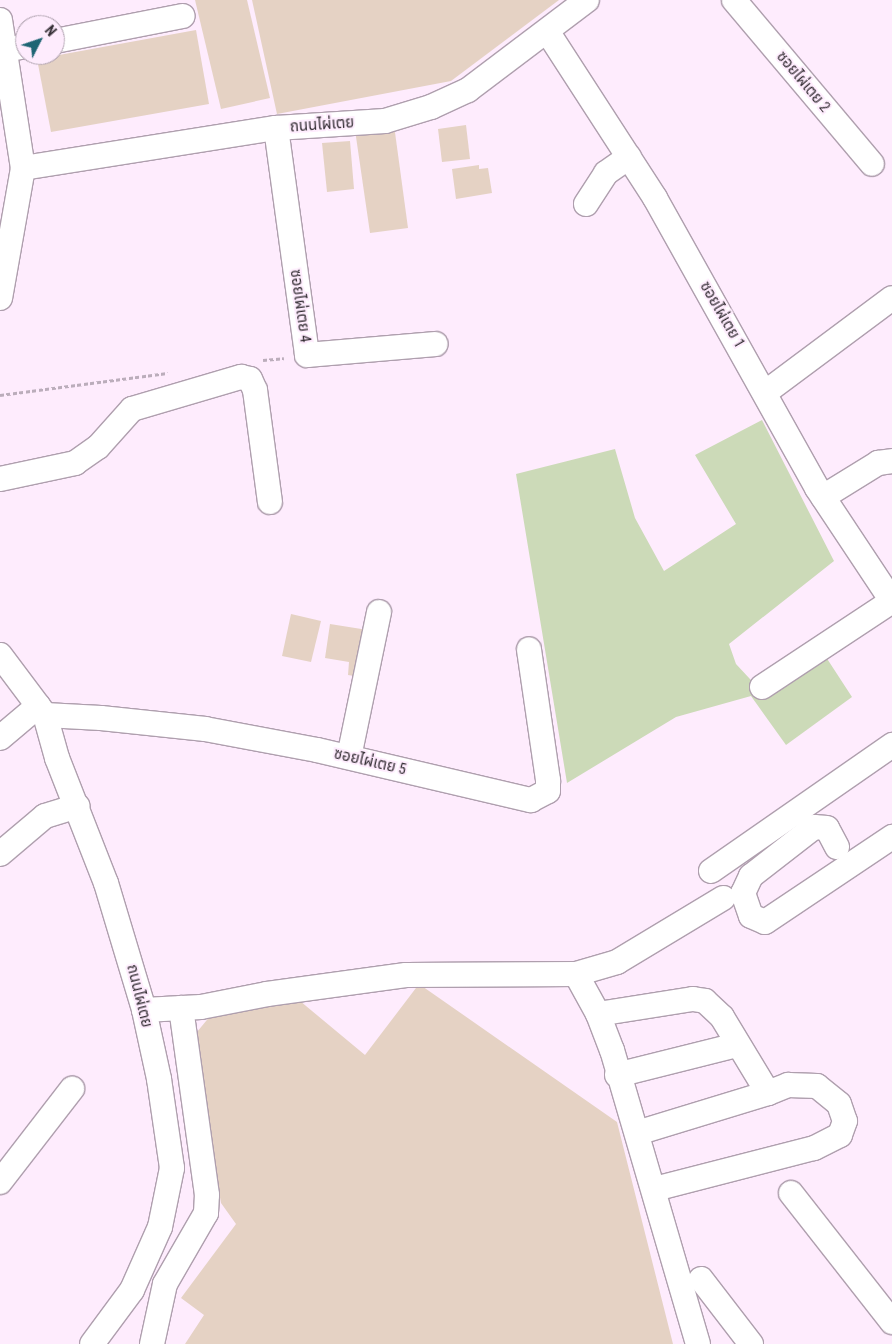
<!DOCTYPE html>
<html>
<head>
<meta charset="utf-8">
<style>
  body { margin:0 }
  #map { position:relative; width:892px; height:1344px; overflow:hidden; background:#feecfd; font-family:"Roboto Condensed","Noto Sans Thai",sans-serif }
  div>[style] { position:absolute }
  .green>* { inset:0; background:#ccdab8 }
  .building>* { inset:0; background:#e5d2c4 }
  .path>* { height:3px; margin-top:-1.5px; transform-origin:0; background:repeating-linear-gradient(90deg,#bbadbb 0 4px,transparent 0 6.5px) }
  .roads { filter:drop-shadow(1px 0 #af9fae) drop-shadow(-1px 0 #af9fae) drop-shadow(0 1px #af9fae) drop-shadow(0 -1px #af9fae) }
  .minor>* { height:24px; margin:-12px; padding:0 12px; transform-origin:12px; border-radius:12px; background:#fff }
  span { translate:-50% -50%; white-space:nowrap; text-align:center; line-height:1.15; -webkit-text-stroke:4px #feecfd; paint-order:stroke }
  .street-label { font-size:15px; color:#322c32 }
  .north { position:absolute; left:15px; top:15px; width:50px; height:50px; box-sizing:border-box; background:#feecfd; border:1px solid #ac9fac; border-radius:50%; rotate:49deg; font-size:14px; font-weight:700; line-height:20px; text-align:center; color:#322c32 }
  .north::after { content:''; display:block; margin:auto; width:18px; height:22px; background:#1e6574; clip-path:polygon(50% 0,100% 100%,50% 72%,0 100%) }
</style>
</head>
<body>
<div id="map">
  <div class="green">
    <div style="clip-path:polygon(762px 420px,834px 561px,729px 644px,736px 664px,763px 693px,824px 654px,852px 697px,786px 745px,751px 696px,676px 717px,567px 783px,516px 474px,615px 449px,635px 518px,664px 571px,736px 524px,695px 455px)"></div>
  </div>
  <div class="building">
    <div style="clip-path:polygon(195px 0,247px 0,270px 98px,221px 109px)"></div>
    <div style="clip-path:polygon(252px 0,559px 0,451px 81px,277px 114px)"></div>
    <div style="clip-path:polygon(196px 30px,209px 104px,51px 132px,37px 59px)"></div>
    <div style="clip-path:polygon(394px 125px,408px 228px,370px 233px,355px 130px)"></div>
    <div style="clip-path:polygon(466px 125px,470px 159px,442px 162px,438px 129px)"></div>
    <div style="clip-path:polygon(350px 141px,354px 189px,327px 192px,322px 143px)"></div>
    <div style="clip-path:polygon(479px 165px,479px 169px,488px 168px,492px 193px,456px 199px,452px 169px)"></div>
    <div style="clip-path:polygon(291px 614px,321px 621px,311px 662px,282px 656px)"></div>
    <div style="clip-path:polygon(330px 624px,374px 631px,367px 678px,348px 675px,349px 662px,325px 658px)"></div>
    <div style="clip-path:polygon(419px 984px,617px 1122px,673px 1344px,185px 1344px,204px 1315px,181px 1298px,236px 1224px,221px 1203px,192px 1038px,216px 1009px,300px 1001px,365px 1055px)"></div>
  </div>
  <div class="path">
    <div style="left:263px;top:360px;width:21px;rotate:-5deg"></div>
    <div style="left:0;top:395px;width:169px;rotate:-7.5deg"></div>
  </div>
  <div class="roads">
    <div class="minor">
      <div style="left:734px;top:0;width:214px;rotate:49.9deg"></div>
      <div style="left:0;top:20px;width:150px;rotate:81.2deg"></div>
      <div style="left:23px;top:168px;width:132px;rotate:100deg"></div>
      <div style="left:547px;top:31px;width:199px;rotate:57.1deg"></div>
      <div style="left:655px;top:198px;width:332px;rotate:60.8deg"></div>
      <div style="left:817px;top:488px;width:136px;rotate:56.4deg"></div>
      <div style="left:55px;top:41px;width:130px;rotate:-11.1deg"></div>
      <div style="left:5px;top:50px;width:20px;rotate:-11deg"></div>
      <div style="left:276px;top:128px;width:229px;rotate:82.2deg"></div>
      <div style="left:307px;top:355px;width:129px;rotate:-4.9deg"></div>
      <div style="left:23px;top:168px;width:256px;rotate:-9deg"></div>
      <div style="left:276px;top:128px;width:109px;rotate:-3.7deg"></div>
      <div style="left:385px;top:121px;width:48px;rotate:-16.9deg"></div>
      <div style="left:431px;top:107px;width:41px;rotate:-24.7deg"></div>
      <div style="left:468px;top:90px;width:149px;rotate:-37.1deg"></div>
      <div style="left:586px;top:204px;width:37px;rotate:-57deg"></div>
      <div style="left:606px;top:173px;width:28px;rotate:-35deg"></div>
      <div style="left:766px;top:392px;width:157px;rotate:-36.7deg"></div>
      <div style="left:0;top:479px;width:77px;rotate:-12deg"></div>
      <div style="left:75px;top:463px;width:28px;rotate:-35deg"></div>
      <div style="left:98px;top:447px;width:51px;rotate:-48.2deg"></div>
      <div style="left:132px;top:409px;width:114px;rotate:-16.4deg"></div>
      <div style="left:241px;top:377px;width:9px;rotate:13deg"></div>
      <div style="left:250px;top:379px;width:12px;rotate:66deg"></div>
      <div style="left:255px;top:390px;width:113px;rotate:82.4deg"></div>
      <div style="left:823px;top:497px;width:65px;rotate:-31.7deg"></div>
      <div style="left:878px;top:463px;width:14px;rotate:-8deg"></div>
      <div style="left:0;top:655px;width:75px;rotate:53.1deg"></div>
      <div style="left:45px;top:715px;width:45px;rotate:74.4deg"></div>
      <div style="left:57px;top:758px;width:134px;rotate:68.6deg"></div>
      <div style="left:106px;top:883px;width:133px;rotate:73.3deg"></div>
      <div style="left:144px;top:1010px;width:71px;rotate:77.7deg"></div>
      <div style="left:159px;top:1079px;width:90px;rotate:81.7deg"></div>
      <div style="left:172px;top:1168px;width:60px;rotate:101.5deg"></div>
      <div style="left:160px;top:1227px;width:69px;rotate:114deg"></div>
      <div style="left:132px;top:1290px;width:67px;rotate:126.5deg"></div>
      <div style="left:762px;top:687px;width:156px;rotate:-33.5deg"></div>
      <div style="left:45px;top:715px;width:56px;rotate:3.1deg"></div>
      <div style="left:101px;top:718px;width:105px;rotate:6deg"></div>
      <div style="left:205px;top:729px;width:114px;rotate:10.6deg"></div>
      <div style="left:317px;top:750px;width:220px;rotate:13.2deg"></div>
      <div style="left:531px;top:800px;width:19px;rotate:-28deg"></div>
      <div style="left:548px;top:791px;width:11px;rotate:-90deg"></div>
      <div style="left:548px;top:780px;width:132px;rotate:-98.3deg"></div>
      <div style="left:0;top:738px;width:50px;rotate:-40.1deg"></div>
      <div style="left:349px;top:757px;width:148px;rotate:-78.3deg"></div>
      <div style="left:837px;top:847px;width:21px;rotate:-118deg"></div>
      <div style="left:827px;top:828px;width:13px;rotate:-176deg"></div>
      <div style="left:814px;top:827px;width:80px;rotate:142.1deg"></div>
      <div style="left:751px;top:876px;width:19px;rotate:115deg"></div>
      <div style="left:743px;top:893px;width:24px;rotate:71deg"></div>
      <div style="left:751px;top:916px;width:15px;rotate:23deg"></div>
      <div style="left:765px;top:922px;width:153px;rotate:-33.8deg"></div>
      <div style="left:0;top:854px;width:59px;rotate:-40.2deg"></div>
      <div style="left:45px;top:816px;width:34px;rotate:-17deg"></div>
      <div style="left:711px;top:871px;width:221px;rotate:-34.8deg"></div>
      <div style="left:576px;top:974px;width:46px;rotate:61.2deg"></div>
      <div style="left:598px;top:1014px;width:39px;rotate:69deg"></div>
      <div style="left:612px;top:1050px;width:306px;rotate:73.7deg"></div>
      <div style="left:144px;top:1010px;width:57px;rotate:-3deg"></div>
      <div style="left:201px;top:1007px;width:67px;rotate:-11.1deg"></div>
      <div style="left:267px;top:994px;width:140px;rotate:-7.8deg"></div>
      <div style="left:406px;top:975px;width:170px;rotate:-0.3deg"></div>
      <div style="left:576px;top:974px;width:43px;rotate:-16.3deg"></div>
      <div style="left:617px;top:962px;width:124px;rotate:-31.1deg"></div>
      <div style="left:598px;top:1014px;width:96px;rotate:-9deg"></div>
      <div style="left:693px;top:999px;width:12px;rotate:9deg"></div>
      <div style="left:705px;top:1001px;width:23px;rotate:43deg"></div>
      <div style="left:722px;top:1017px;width:89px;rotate:58.8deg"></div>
      <div style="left:768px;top:1093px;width:22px;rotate:-22deg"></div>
      <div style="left:788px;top:1085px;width:29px;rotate:2deg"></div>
      <div style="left:817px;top:1086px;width:28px;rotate:39deg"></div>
      <div style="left:839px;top:1104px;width:18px;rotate:71deg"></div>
      <div style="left:845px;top:1121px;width:15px;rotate:110deg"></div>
      <div style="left:840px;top:1135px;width:29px;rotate:153deg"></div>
      <div style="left:814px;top:1148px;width:165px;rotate:165.6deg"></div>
      <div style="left:617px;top:1075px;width:123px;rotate:-14.1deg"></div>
      <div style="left:637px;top:1133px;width:137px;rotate:-17deg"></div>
      <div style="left:0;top:1182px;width:118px;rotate:-52.3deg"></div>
      <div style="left:791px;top:1193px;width:164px;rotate:51.9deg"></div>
      <div style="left:701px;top:1279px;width:82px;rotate:52.4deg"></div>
      <div style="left:152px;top:1344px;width:61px;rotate:-77.8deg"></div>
      <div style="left:165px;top:1284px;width:82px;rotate:-60deg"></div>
      <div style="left:206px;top:1213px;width:18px;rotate:-87deg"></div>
      <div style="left:207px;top:1195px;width:189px;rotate:-97.9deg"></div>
    </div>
  </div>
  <div class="street-label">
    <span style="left:803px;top:82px;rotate:50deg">ซอยไผ่เตย 2</span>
    <span style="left:322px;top:125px;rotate:-4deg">ถนนไผ่เตย</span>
    <span style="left:300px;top:306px;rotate:82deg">ซอยไผ่เตย 4</span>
    <span style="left:722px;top:315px;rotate:60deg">ซอยไผ่เตย 1</span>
    <span style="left:370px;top:762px;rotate:13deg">ซอยไผ่เตย 5</span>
    <span style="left:139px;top:996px;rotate:76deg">ถนนไผ่เตย</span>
  </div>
  <div class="north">N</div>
</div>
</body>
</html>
